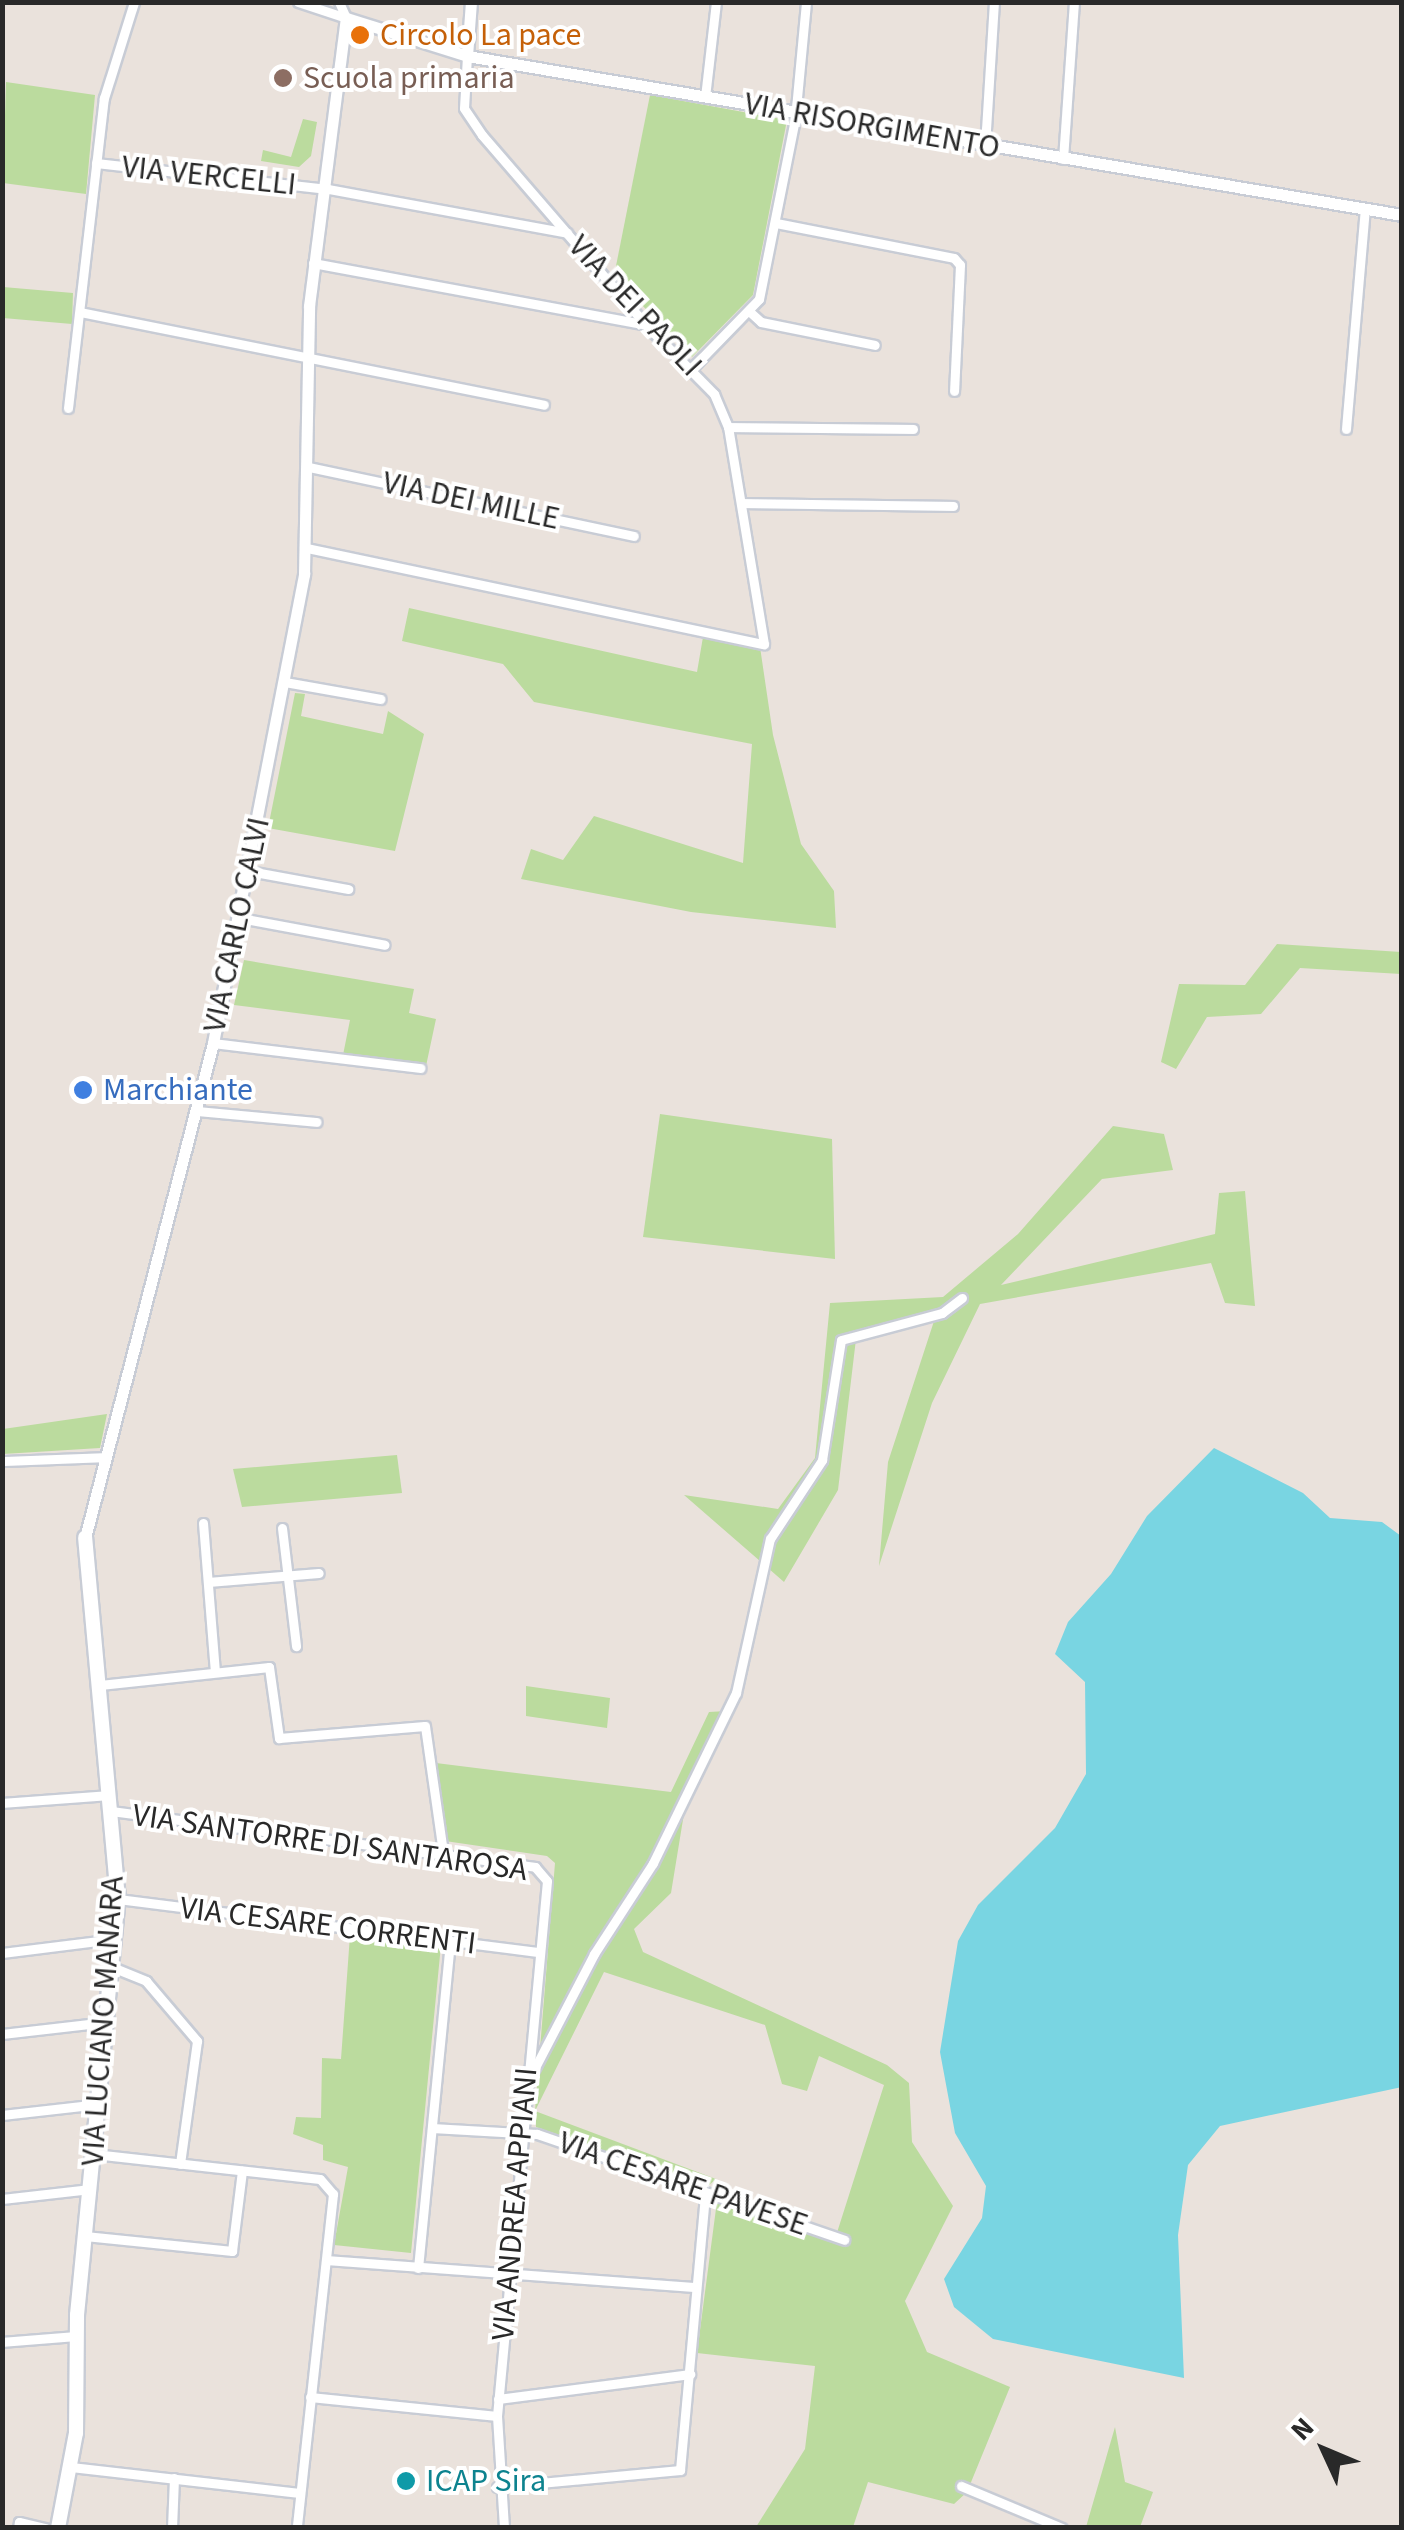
<!DOCTYPE html>
<html>
<head>
<meta charset="utf-8">
<style>
  body { margin:0 }
  #map { position:relative; width:1404px; height:2530px; overflow:hidden; background:#eae2dc; font-family:"Source Sans 3",sans-serif }
  div>[style] { position:absolute }
  .green>* { inset:0; background:#bbdb9e }
  .water>* { inset:0; background:#79d5e2 }
  .roads { filter:drop-shadow(2px 0 #c8ccd5) drop-shadow(-2px 0 #c8ccd5) drop-shadow(0 2px #c8ccd5) drop-shadow(0 -2px #c8ccd5) }
  .minor>* { height:9px; margin:-4.5px; padding:0 4.5px; transform-origin:4.5px; border-radius:4.5px; background:#fff }
  .tertiary>* { height:11px; margin:-5.5px; padding:0 5.5px; transform-origin:5.5px; border-radius:5.5px; background:#fff }
  .secondary>* { height:14px; margin:-7px; padding:0 7px; transform-origin:7px; border-radius:7px; background:#fff }
  .dots>* { width:28px; height:28px; translate:-50% -50%; box-sizing:border-box; border:5px solid #fff; border-radius:50% }
  span { translate:-50% -50%; white-space:nowrap; text-align:center; line-height:1.15; -webkit-text-stroke:8px #fff; paint-order:stroke }
  .food-label { font-size:32px; color:#c56008 }
  .left { translate:0 -50%; text-align:left }
  .education-label { font-size:32px; color:#785e54 }
  .street-label { font-size:32px; color:#292929 }
  .shop-label { font-size:32px; color:#366cbe }
  .culture-label { font-size:32px; color:#0d838f }
  .frame { position:absolute; inset:0; border:5px solid #292929; pointer-events:none }
  .north { position:absolute; left:1274px; top:2400px; width:100px; height:100px; -webkit-text-stroke:8px #fff; paint-order:stroke; rotate:314deg; font-size:28px; font-weight:700; line-height:40px; text-align:center; color:#292929 }
  .north::after { content:''; display:block; margin:auto; width:35px; height:45px; background:#292929; clip-path:polygon(50% 0,100% 100%,50% 72%,0 100%) }
</style>
</head>
<body>
<div id="map">
  <div class="green">
    <div style="clip-path:polygon(6px 82px,95px 95px,86px 194px,3px 183px)"></div>
    <div style="clip-path:polygon(650px 95px,787px 120px,753px 295px,692px 357px,614px 276px)"></div>
    <div style="clip-path:polygon(303px 119px,317px 122px,311px 156px,299px 167px,261px 161px,263px 150px,291px 157px)"></div>
    <div style="clip-path:polygon(3px 287px,73px 293px,72px 324px,3px 318px)"></div>
    <div style="clip-path:polygon(409px 608px,697px 672px,703px 637px,760px 647px,773px 735px,801px 844px,834px 891px,836px 928px,691px 912px,521px 879px,531px 849px,563px 860px,594px 816px,743px 863px,752px 744px,534px 702px,503px 664px,402px 641px)"></div>
    <div style="clip-path:polygon(295px 693px,305px 694px,301px 716px,383px 734px,388px 711px,424px 734px,395px 851px,268px 828px)"></div>
    <div style="clip-path:polygon(1277px 944px,1401px 952px,1401px 974px,1300px 968px,1261px 1014px,1207px 1017px,1176px 1069px,1161px 1062px,1179px 984px,1245px 985px)"></div>
    <div style="clip-path:polygon(244px 960px,414px 989px,409px 1013px,436px 1019px,426px 1066px,343px 1055px,350px 1020px,234px 1005px)"></div>
    <div style="clip-path:polygon(660px 1114px,832px 1139px,835px 1259px,643px 1237px)"></div>
    <div style="clip-path:polygon(1113px 1126px,1164px 1134px,1173px 1170px,1102px 1179px,1001px 1285px,1215px 1234px,1219px 1193px,1245px 1191px,1255px 1306px,1225px 1303px,1211px 1263px,980px 1304px,932px 1403px,879px 1566px,888px 1462px,935px 1318px,856px 1339px,838px 1490px,784px 1582px,684px 1495px,778px 1509px,815px 1458px,830px 1303px,943px 1297px,1018px 1234px)"></div>
    <div style="clip-path:polygon(107px 1414px,100px 1448px,3px 1454px,3px 1429px)"></div>
    <div style="clip-path:polygon(397px 1455px,402px 1493px,242px 1507px,233px 1469px)"></div>
    <div style="clip-path:polygon(526px 1686px,610px 1698px,607px 1728px,526px 1716px)"></div>
    <div style="clip-path:polygon(727px 1711px,688px 1789px,671px 1893px,634px 1929px,643px 1952px,887px 2065px,909px 2083px,912px 2142px,953px 2206px,905px 2301px,927px 2352px,1010px 2387px,967px 2492px,954px 2504px,868px 2482px,853px 2527px,756px 2527px,805px 2449px,815px 2366px,697px 2353px,717px 2201px,834px 2242px,884px 2085px,819px 2056px,807px 2091px,782px 2084px,765px 2025px,604px 1972px,535px 2111px,716px 2179px,707px 2187px,536px 2127px,535px 2111px,555px 1863px,547px 1856px,445px 1841px,436px 1763px,671px 1792px,709px 1712px)"></div>
    <div style="clip-path:polygon(350px 1935px,441px 1945px,411px 2253px,334px 2245px,348px 2167px,323px 2160px,323px 2145px,293px 2134px,296px 2117px,321px 2118px,322px 2058px,341px 2059px)"></div>
    <div style="clip-path:polygon(1115px 2427px,1125px 2482px,1153px 2492px,1140px 2527px,1086px 2527px)"></div>
  </div>
  <div class="water">
    <div style="clip-path:polygon(1214px 1448px,1303px 1493px,1330px 1518px,1382px 1522px,1401px 1536px,1402px 2087px,1220px 2126px,1188px 2165px,1178px 2235px,1184px 2378px,993px 2339px,954px 2307px,944px 2279px,982px 2218px,986px 2186px,955px 2133px,940px 2052px,958px 1941px,978px 1905px,1055px 1828px,1086px 1774px,1085px 1682px,1055px 1654px,1068px 1622px,1111px 1574px,1147px 1516px)"></div>
  </div>
  <div class="roads">
    <div class="minor">
      <div style="left:298px;top:2px;width:51px;rotate:18.4deg"></div>
      <div style="left:339px;top:2px;width:17px;rotate:66deg"></div>
      <div style="left:705px;top:97px;width:96px;rotate:-83.4deg"></div>
      <div style="left:985px;top:145px;width:143px;rotate:-86.4deg"></div>
      <div style="left:1063px;top:159px;width:157px;rotate:-86deg"></div>
      <div style="left:96px;top:163px;width:233px;rotate:6.4deg"></div>
      <div style="left:328px;top:189px;width:243px;rotate:10.4deg"></div>
      <div style="left:776px;top:223px;width:181px;rotate:11.1deg"></div>
      <div style="left:954px;top:258px;width:9px;rotate:49deg"></div>
      <div style="left:960px;top:265px;width:126px;rotate:92.7deg"></div>
      <div style="left:313px;top:263px;width:339px;rotate:10.5deg"></div>
      <div style="left:80px;top:312px;width:473px;rotate:11.3deg"></div>
      <div style="left:750px;top:312px;width:15px;rotate:42deg"></div>
      <div style="left:761px;top:322px;width:116px;rotate:11.4deg"></div>
      <div style="left:692px;top:368px;width:96px;rotate:-45.8deg"></div>
      <div style="left:759px;top:299px;width:184px;rotate:-78.7deg"></div>
      <div style="left:795px;top:119px;width:118px;rotate:-84.6deg"></div>
      <div style="left:68px;top:408px;width:312px;rotate:-83.4deg"></div>
      <div style="left:104px;top:98px;width:101px;rotate:-72.6deg"></div>
      <div style="left:728px;top:427px;width:185px;rotate:0.6deg"></div>
      <div style="left:1346px;top:429px;width:221px;rotate:-85.1deg"></div>
      <div style="left:309px;top:467px;width:332px;rotate:12deg"></div>
      <div style="left:742px;top:503px;width:211px;rotate:0.8deg"></div>
      <div style="left:307px;top:548px;width:467px;rotate:11.9deg"></div>
      <div style="left:764px;top:644px;width:220px;rotate:-99.4deg"></div>
      <div style="left:728px;top:427px;width:36px;rotate:-113deg"></div>
      <div style="left:714px;top:394px;width:97px;rotate:-134.6deg"></div>
      <div style="left:646px;top:325px;width:251px;rotate:-130.8deg"></div>
      <div style="left:482px;top:135px;width:32px;rotate:-124deg"></div>
      <div style="left:464px;top:108px;width:52px;rotate:-86.7deg"></div>
      <div style="left:285px;top:682px;width:97px;rotate:10.1deg"></div>
      <div style="left:249px;top:871px;width:101px;rotate:10.3deg"></div>
      <div style="left:240px;top:918px;width:147px;rotate:10.5deg"></div>
      <div style="left:213px;top:1043px;width:209px;rotate:6.9deg"></div>
      <div style="left:196px;top:1111px;width:121px;rotate:5.2deg"></div>
      <div style="left:2px;top:1461px;width:102px;rotate:-2.2deg"></div>
      <div style="left:203px;top:1523px;width:149px;rotate:85.4deg"></div>
      <div style="left:282px;top:1528px;width:119px;rotate:83.2deg"></div>
      <div style="left:208px;top:1582px;width:111px;rotate:-4.6deg"></div>
      <div style="left:100px;top:1685px;width:170px;rotate:-6.1deg"></div>
      <div style="left:269px;top:1667px;width:72px;rotate:82deg"></div>
      <div style="left:279px;top:1738px;width:146px;rotate:-4.7deg"></div>
      <div style="left:425px;top:1726px;width:128px;rotate:81.9deg"></div>
      <div style="left:2px;top:1803px;width:107px;rotate:-4.3deg"></div>
      <div style="left:111px;top:1811px;width:428px;rotate:7.5deg"></div>
      <div style="left:535px;top:1867px;width:18px;rotate:49deg"></div>
      <div style="left:547px;top:1881px;width:537px;rotate:95.34deg"></div>
      <div style="left:497px;top:2416px;width:112px;rotate:86.4deg"></div>
      <div style="left:118px;top:1899px;width:423px;rotate:7.2deg"></div>
      <div style="left:2px;top:1953px;width:114px;rotate:-7.1deg"></div>
      <div style="left:112px;top:1967px;width:37px;rotate:22deg"></div>
      <div style="left:146px;top:1981px;width:79px;rotate:49.6deg"></div>
      <div style="left:197px;top:2041px;width:124px;rotate:97.9deg"></div>
      <div style="left:2px;top:2034px;width:105px;rotate:-6.6deg"></div>
      <div style="left:528px;top:2081px;width:143px;rotate:-62.5deg"></div>
      <div style="left:594px;top:1954px;width:108px;rotate:-57deg"></div>
      <div style="left:653px;top:1863px;width:189px;rotate:-64deg"></div>
      <div style="left:736px;top:1693px;width:158px;rotate:-77.6deg"></div>
      <div style="left:770px;top:1539px;width:95px;rotate:-56.6deg"></div>
      <div style="left:822px;top:1460px;width:121px;rotate:-81deg"></div>
      <div style="left:841px;top:1340px;width:105px;rotate:-15deg"></div>
      <div style="left:942px;top:1313px;width:25px;rotate:-37deg"></div>
      <div style="left:2px;top:2115px;width:98px;rotate:-6.5deg"></div>
      <div style="left:432px;top:2128px;width:105px;rotate:3.3deg"></div>
      <div style="left:537px;top:2134px;width:325px;rotate:19deg"></div>
      <div style="left:94px;top:2154px;width:227px;rotate:6.3deg"></div>
      <div style="left:320px;top:2179px;width:20px;rotate:49deg"></div>
      <div style="left:333px;top:2194px;width:336px;rotate:96.2deg"></div>
      <div style="left:2px;top:2199px;width:89px;rotate:-6.5deg"></div>
      <div style="left:85px;top:2236px;width:148px;rotate:5.8deg"></div>
      <div style="left:232px;top:2251px;width:81px;rotate:-82.9deg"></div>
      <div style="left:327px;top:2260px;width:370px;rotate:4.2deg"></div>
      <div style="left:418px;top:2268px;width:329px;rotate:-84.4deg"></div>
      <div style="left:2px;top:2342px;width:73px;rotate:-4.7deg"></div>
      <div style="left:310px;top:2397px;width:188px;rotate:5.8deg"></div>
      <div style="left:498px;top:2399px;width:194px;rotate:-7.4deg"></div>
      <div style="left:71px;top:2467px;width:230px;rotate:6.5deg"></div>
      <div style="left:961px;top:2486px;width:109px;rotate:22.6deg"></div>
      <div style="left:497px;top:2487px;width:184px;rotate:-5.3deg"></div>
      <div style="left:680px;top:2470px;width:278px;rotate:-84.8deg"></div>
      <div style="left:18px;top:2528px;width:6px;rotate:-81deg"></div>
      <div style="left:19px;top:2522px;width:28px;rotate:13deg"></div>
      <div style="left:172px;top:2528px;width:50px;rotate:-87.7deg"></div>
    </div>
    <div class="tertiary">
      <div style="left:467px;top:56px;width:54px;rotate:-85.8deg"></div>
      <div style="left:85px;top:1538px;width:511px;rotate:-75.5deg"></div>
      <div style="left:213px;top:1043px;width:478px;rotate:-79deg"></div>
      <div style="left:304px;top:574px;width:268px;rotate:-88.9deg"></div>
      <div style="left:309px;top:306px;width:290px;rotate:-82.7deg"></div>
      <div style="left:346px;top:18px;width:127px;rotate:17.4deg"></div>
      <div style="left:467px;top:56px;width:948px;rotate:9.65deg"></div>
    </div>
    <div class="secondary">
      <div style="left:58px;top:2528px;width:97px;rotate:-79.3deg"></div>
      <div style="left:76px;top:2433px;width:118px;rotate:-89.5deg"></div>
      <div style="left:77px;top:2315px;width:418px;rotate:-84.4deg"></div>
      <div style="left:118px;top:1899px;width:363px;rotate:-95.2deg"></div>
    </div>
  </div>
  <div class="dots">
    <div style="left:360px;top:35px;background:#e8710a"></div>
    <div style="left:283px;top:78px;background:#8d6e63"></div>
    <div style="left:83px;top:1090px;background:#3f7fe0"></div>
    <div style="left:406px;top:2481px;background:#0f9aa8"></div>
  </div>
  <div class="food-label">
    <span class="left" style="left:380px;top:35px">Circolo La pace</span>
  </div>
  <div class="education-label">
    <span class="left" style="left:303px;top:78px">Scuola primaria</span>
  </div>
  <div class="street-label">
    <span style="left:872px;top:126px;rotate:10deg">VIA RISORGIMENTO</span>
    <span style="left:209px;top:176px;rotate:6deg">VIA VERCELLI</span>
    <span style="left:635px;top:306px;rotate:47deg">VIA DEI PAOLI</span>
    <span style="left:471px;top:501px;rotate:12deg">VIA DEI MILLE</span>
    <span style="left:237px;top:925px;rotate:-78deg">VIA CARLO CALVI</span>
    <span style="left:330px;top:1843px;rotate:8deg">VIA SANTORRE DI SANTAROSA</span>
    <span style="left:328px;top:1926px;rotate:7deg">VIA CESARE CORRENTI</span>
    <span style="left:103px;top:2021px;rotate:-86deg">VIA LUCIANO MANARA</span>
    <span style="left:683px;top:2184px;rotate:19deg">VIA CESARE PAVESE</span>
    <span style="left:515px;top:2204px;rotate:-85deg">VIA ANDREA APPIANI</span>
  </div>
  <div class="shop-label">
    <span class="left" style="left:103px;top:1090px">Marchiante</span>
  </div>
  <div class="culture-label">
    <span class="left" style="left:426px;top:2481px">ICAP Sira</span>
  </div>
  <div class="frame"></div>
  <div class="north">N</div>
</div>
</body>
</html>
